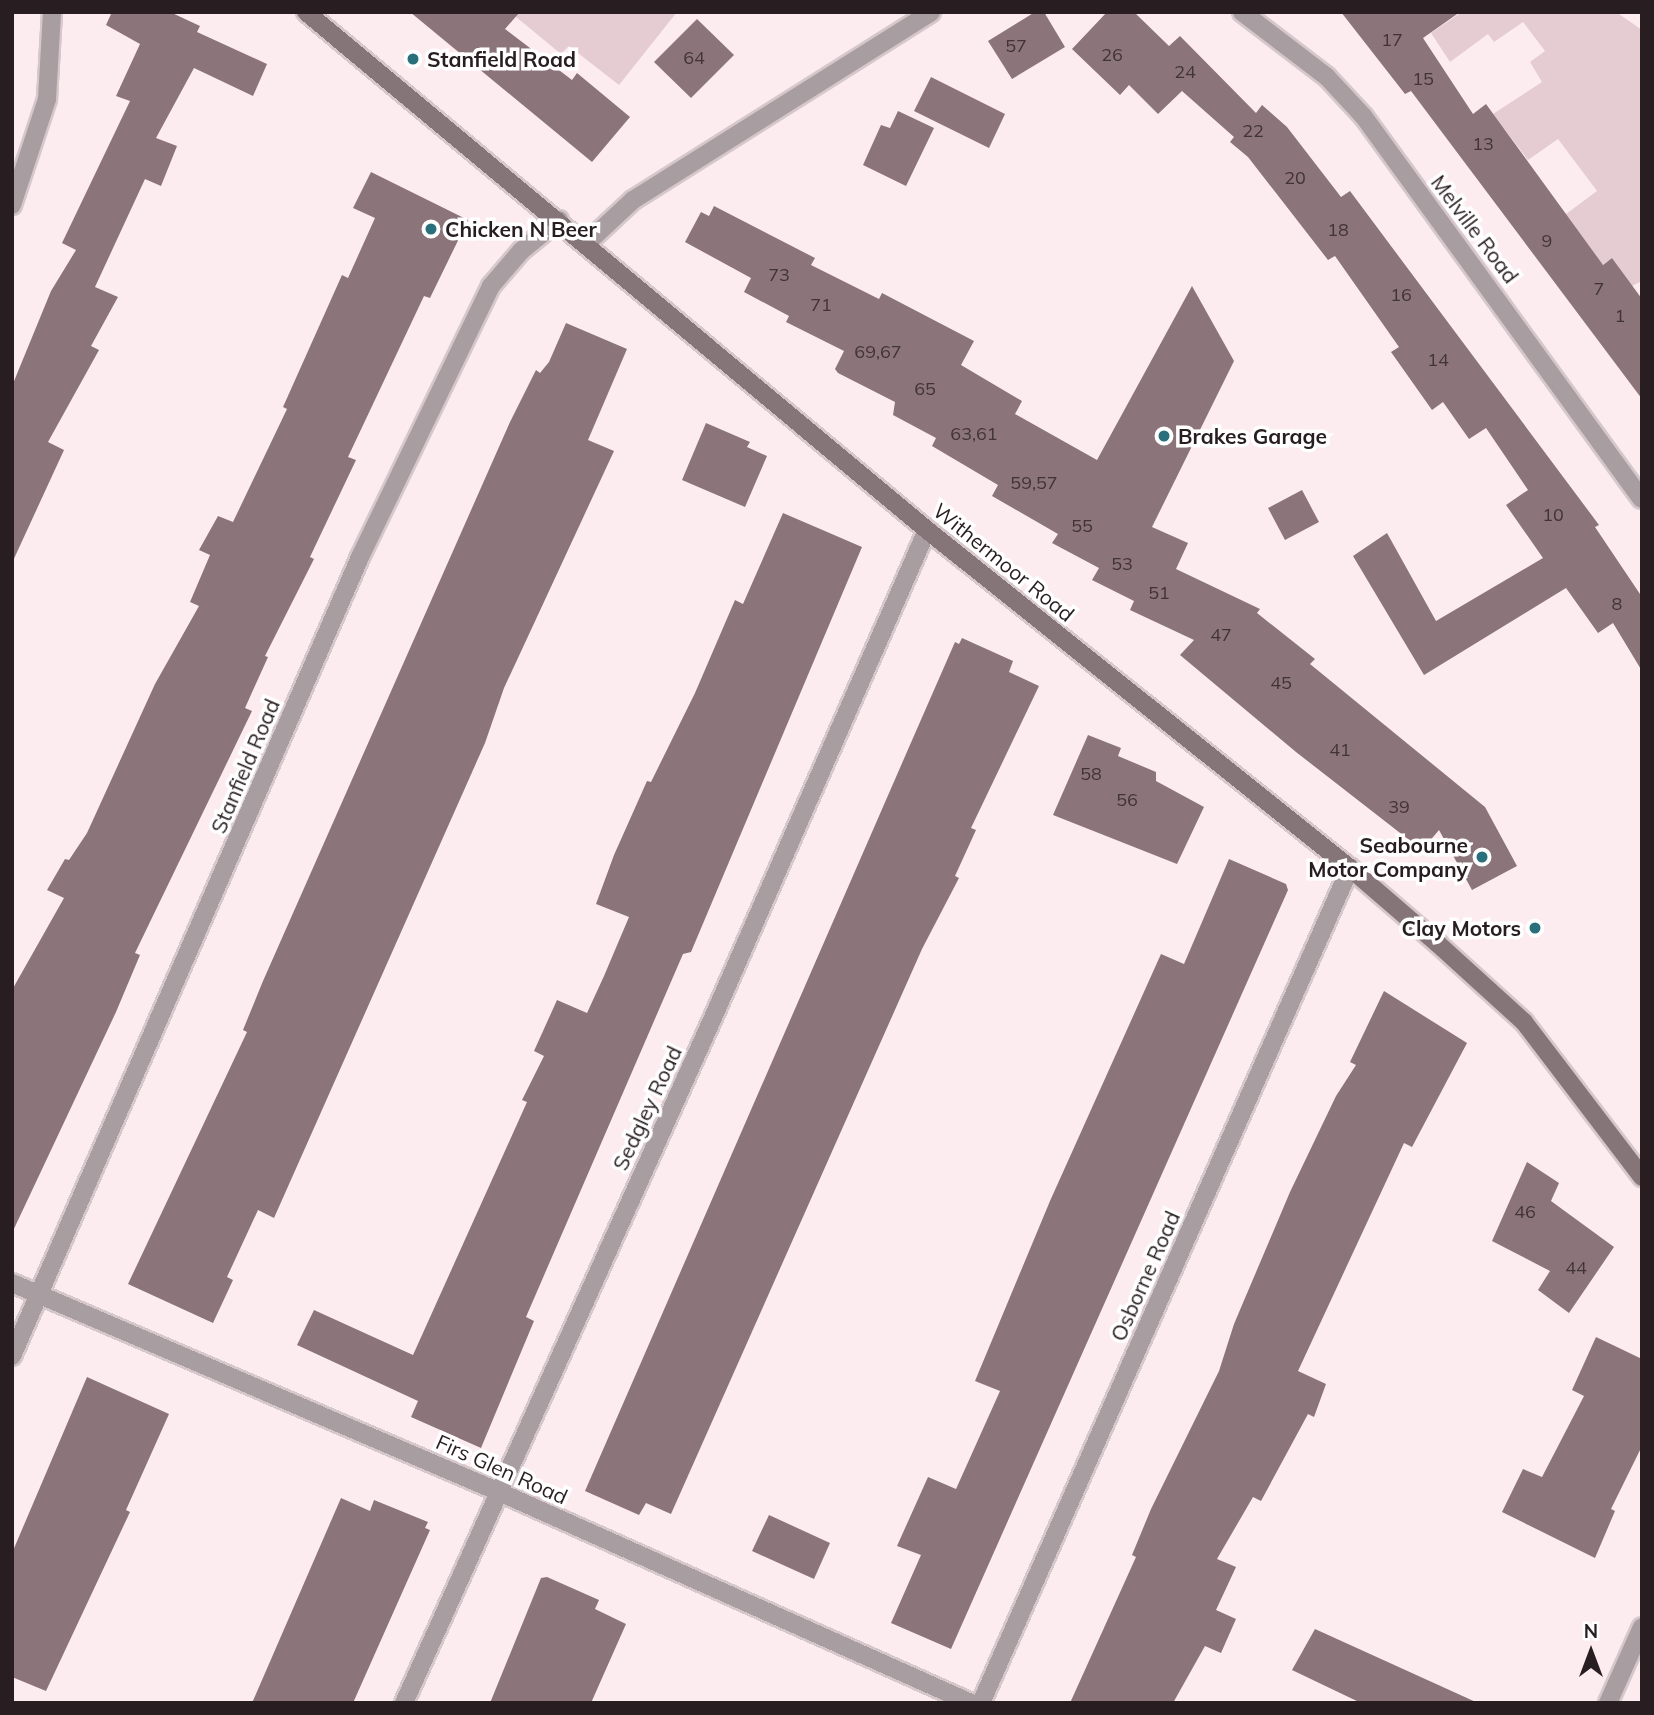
<!DOCTYPE html>
<html>
<head>
<meta charset="utf-8">
<style>
  body { margin:0 }
  #map { position:relative; width:1654px; height:1715px; overflow:hidden; background:#fcecf0; font-family:Mulish,sans-serif }
  div>[style] { position:absolute }
  .green>* { inset:0; background:#e5ccd2 }
  .building>* { inset:0; background:#8b747a }
  .roads { filter:drop-shadow(2px 0 #d6c7cb) drop-shadow(-2px 0 #d6c7cb) drop-shadow(0 2px #d6c7cb) drop-shadow(0 -2px #d6c7cb) }
  .street>* { height:18px; margin:-9px; padding:0 9px; transform-origin:9px; border-radius:9px; background:#a89da0 }
  .secondary>* { height:18px; margin:-9px; padding:0 9px; transform-origin:9px; border-radius:9px; background:#857579 }
  .dots>* { width:19px; height:19px; translate:-50% -50%; box-sizing:border-box; border:4px solid #fff; border-radius:50% }
  span { translate:-50% -50%; white-space:nowrap; text-align:center; line-height:1.15; -webkit-text-stroke:7px #fff; paint-order:stroke }
  .number-label { font-size:18px; color:#413437 }
  .number-label span { -webkit-text-stroke-width:0 }
  .poi-label { font-size:21px; color:#281e21; font-weight:700 }
  .left { translate:0 -50%; text-align:left }
  .right { translate:-100% -50%; text-align:right }
  .street-label { font-size:21px; color:#281e21 }
  .frame { position:absolute; inset:0; border:14px solid #281e21; pointer-events:none }
  .north { position:absolute; left:1556px; top:1617px; width:70px; height:70px; -webkit-text-stroke:5px #fff; paint-order:stroke; rotate:0deg; font-size:19px; font-weight:700; line-height:28px; text-align:center; color:#281e21 }
  .north::after { content:''; display:block; margin:auto; width:24px; height:32px; background:#281e21; clip-path:polygon(50% 0,100% 100%,50% 72%,0 100%) }
</style>
</head>
<body>
<div id="map">
  <div class="green">
    <div style="clip-path:polygon(510px 12px,677px 12px,619px 85px,569px 46px,561px 54px)"></div>
    <div style="clip-path:polygon(1462px 12px,1616px 12px,1642px 30px,1642px 281px,1632px 286px,1612px 258px,1565px 292px,1566px 214px,1597px 191px,1558px 139px,1528px 160px,1493px 114px,1542px 82px,1530px 62px,1545px 51px,1523px 22px,1494px 42px,1488px 34px,1450px 62px,1431px 33px)"></div>
  </div>
  <div class="building">
    <div style="clip-path:polygon(112px 12px,170px 12px,200px 26px,197px 32px,267px 64px,253px 96px,194px 68px,156px 138px,177px 146px,161px 186px,145px 179px,95px 287px,118px 297px,91px 346px,99px 350px,48px 442px,64px 450px,12px 563px,12px 386px,51px 291px,76px 250px,62px 243px,130px 101px,116px 96px,140px 44px,106px 25px)"></div>
    <div style="clip-path:polygon(410px 12px,520px 12px,505px 29px,572px 80px,577px 73px,630px 117px,592px 162px)"></div>
    <div style="clip-path:polygon(1035px 12px,1044px 12px,1065px 47px,1012px 79px,988px 41px)"></div>
    <div style="clip-path:polygon(1107px 12px,1134px 12px,1169px 46px,1180px 36px,1256px 113px,1262px 105px,1287px 127px,1341px 197px,1350px 191px,1599px 525px,1595px 527px,1642px 597px,1642px 671px,1613px 623px,1598px 633px,1566px 588px,1424px 675px,1353px 556px,1387px 533px,1436px 621px,1543px 558px,1506px 505px,1528px 490px,1486px 428px,1469px 439px,1443px 402px,1432px 410px,1391px 352px,1399px 347px,1335px 256px,1328px 260px,1248px 157px,1230px 142px,1234px 137px,1182px 91px,1158px 114px,1129px 85px,1120px 95px,1072px 49px)"></div>
    <div style="clip-path:polygon(1341px 12px,1460px 12px,1423px 38px,1473px 114px,1486px 104px,1603px 265px,1612px 258px,1642px 299px,1642px 399px,1411px 91px,1405px 94px)"></div>
    <div style="clip-path:polygon(697px 19px,734px 55px,691px 98px,654px 62px)"></div>
    <div style="clip-path:polygon(931px 77px,1005px 114px,989px 148px,914px 111px)"></div>
    <div style="clip-path:polygon(898px 111px,934px 128px,906px 186px,863px 165px,881px 125px,890px 128px)"></div>
    <div style="clip-path:polygon(371px 172px,468px 220px,430px 298px,424px 296px,348px 457px,356px 460px,310px 557px,314px 559px,265px 656px,268px 657px,245px 708px,252px 711px,135px 953px,140px 955px,116px 1012px,12px 1233px,12px 990px,64px 898px,47px 890px,65px 859px,69px 860px,87px 833px,155px 684px,199px 606px,190px 602px,210px 555px,199px 550px,218px 516px,233px 522px,287px 409px,283px 407px,342px 275px,348px 278px,375px 218px,353px 208px)"></div>
    <div style="clip-path:polygon(714px 206px,815px 258px,811px 265px,879px 299px,882px 293px,974px 341px,961px 365px,1022px 401px,1015px 414px,1097px 460px,1192px 286px,1234px 361px,1152px 527px,1188px 543px,1176px 569px,1260px 609px,1257px 613px,1315px 659px,1310px 664px,1485px 807px,1517px 866px,1472px 890px,1439px 830px,1422px 850px,1296px 752px,1180px 655px,1194px 640px,1130px 610px,1134px 601px,1092px 580px,1099px 568px,1052px 543px,1058px 534px,992px 496px,998px 485px,932px 446px,936px 438px,893px 415px,895px 402px,838px 373px,835px 369px,844px 351px,786px 322px,789px 316px,744px 292px,751px 278px,685px 242px,701px 212px,709px 216px)"></div>
    <div style="clip-path:polygon(566px 323px,627px 349px,588px 440px,614px 451px,504px 688px,485px 743px,274px 1218px,258px 1210px,227px 1277px,233px 1280px,213px 1323px,128px 1284px,247px 1032px,243px 1030px,263px 981px,510px 422px,536px 370px,540px 373px,549px 362px)"></div>
    <div style="clip-path:polygon(706px 423px,750px 442px,747px 447px,767px 456px,745px 507px,682px 480px)"></div>
    <div style="clip-path:polygon(1302px 490px,1319px 522px,1285px 540px,1268px 508px)"></div>
    <div style="clip-path:polygon(783px 513px,862px 547px,691px 952px,683px 954px,526px 1317px,534px 1321px,481px 1448px,411px 1417px,418px 1401px,297px 1345px,314px 1310px,413px 1355px,527px 1102px,522px 1100px,544px 1056px,534px 1051px,557px 1000px,587px 1013px,604px 976px,629px 917px,596px 904px,614px 855px,647px 781px,651px 782px,695px 693px,735px 600px,743px 604px)"></div>
    <div style="clip-path:polygon(962px 638px,1013px 661px,1009px 672px,1039px 686px,971px 828px,976px 830px,955px 876px,959px 878px,922px 949px,671px 1514px,646px 1503px,639px 1515px,585px 1491px,913px 738px,955px 642px,959px 644px)"></div>
    <div style="clip-path:polygon(1088px 735px,1121px 748px,1118px 756px,1156px 772px,1156px 781px,1204px 807px,1177px 864px,1053px 815px)"></div>
    <div style="clip-path:polygon(1229px 859px,1286px 884px,1288px 890px,951px 1649px,891px 1623px,921px 1555px,897px 1546px,928px 1477px,956px 1489px,1000px 1391px,975px 1381px,1050px 1201px,1161px 954px,1184px 964px)"></div>
    <div style="clip-path:polygon(1384px 991px,1467px 1043px,1412px 1147px,1404px 1143px,1298px 1371px,1326px 1384px,1314px 1417px,1308px 1414px,1261px 1501px,1253px 1497px,1217px 1559px,1236px 1567px,1216px 1610px,1236px 1619px,1221px 1653px,1205px 1646px,1173px 1703px,1070px 1703px,1136px 1557px,1132px 1555px,1151px 1509px,1219px 1371px,1234px 1324px,1290px 1192px,1336px 1096px,1356px 1065px,1350px 1062px)"></div>
    <div style="clip-path:polygon(1527px 1162px,1559px 1183px,1551px 1201px,1614px 1247px,1569px 1313px,1538px 1290px,1550px 1271px,1492px 1241px)"></div>
    <div style="clip-path:polygon(1596px 1337px,1642px 1359px,1642px 1446px,1611px 1509px,1615px 1511px,1595px 1558px,1502px 1512px,1523px 1469px,1542px 1477px,1584px 1396px,1572px 1390px)"></div>
    <div style="clip-path:polygon(87px 1377px,169px 1414px,126px 1510px,130px 1512px,46px 1691px,12px 1677px,12px 1553px)"></div>
    <div style="clip-path:polygon(341px 1498px,370px 1511px,374px 1500px,428px 1522px,425px 1528px,430px 1530px,353px 1703px,252px 1703px)"></div>
    <div style="clip-path:polygon(769px 1515px,830px 1543px,814px 1579px,752px 1551px)"></div>
    <div style="clip-path:polygon(547px 1577px,599px 1600px,595px 1609px,626px 1624px,591px 1703px,490px 1703px,541px 1578px)"></div>
    <div style="clip-path:polygon(1315px 1629px,1478px 1703px,1361px 1703px,1292px 1670px)"></div>
  </div>
  <div class="roads">
    <div class="street">
      <div style="left:1242px;top:12px;width:107px;rotate:37.4deg"></div>
      <div style="left:1327px;top:77px;width:54px;rotate:47.2deg"></div>
      <div style="left:1364px;top:117px;width:472px;rotate:54deg"></div>
      <div style="left:12px;top:205px;width:112px;rotate:-71.7deg"></div>
      <div style="left:47px;top:99px;width:87px;rotate:-86.7deg"></div>
      <div style="left:587px;top:243px;width:63px;rotate:-43.1deg"></div>
      <div style="left:633px;top:200px;width:352px;rotate:-32.2deg"></div>
      <div style="left:12px;top:1283px;width:528px;rotate:23.21deg"></div>
      <div style="left:497px;top:1491px;width:519px;rotate:24.1deg"></div>
      <div style="left:12px;top:1356px;width:871px;rotate:-66.46deg"></div>
      <div style="left:360px;top:557px;width:301px;rotate:-64.2deg"></div>
      <div style="left:491px;top:286px;width:46px;rotate:-49.4deg"></div>
      <div style="left:521px;top:251px;width:49px;rotate:-39.2deg"></div>
      <div style="left:404px;top:1703px;width:749px;rotate:-65.73deg"></div>
      <div style="left:712px;top:1020px;width:535px;rotate:-66.31deg"></div>
      <div style="left:981px;top:1703px;width:913px;rotate:-66.16deg"></div>
      <div style="left:1608px;top:1703px;width:83px;rotate:-65.9deg"></div>
    </div>
    <div class="secondary">
      <div style="left:306px;top:12px;width:809px;rotate:39.83deg"></div>
      <div style="left:927px;top:530px;width:541px;rotate:38.63deg"></div>
      <div style="left:1350px;top:868px;width:116px;rotate:40.8deg"></div>
      <div style="left:1438px;top:944px;width:116px;rotate:42.2deg"></div>
      <div style="left:1524px;top:1022px;width:195px;rotate:52.7deg"></div>
    </div>
  </div>
  <div class="dots">
    <div style="left:413px;top:59px;background:#29707c"></div>
    <div style="left:431px;top:229px;background:#29707c"></div>
    <div style="left:1164px;top:436px;background:#29707c"></div>
    <div style="left:1482px;top:857px;background:#29707c"></div>
    <div style="left:1535px;top:928px;background:#29707c"></div>
  </div>
  <div class="number-label">
    <span style="left:1392px;top:40px">17</span>
    <span style="left:1016px;top:46px">57</span>
    <span style="left:1112px;top:55px">26</span>
    <span style="left:694px;top:58px">64</span>
    <span style="left:1185px;top:72px">24</span>
    <span style="left:1423px;top:79px">15</span>
    <span style="left:1253px;top:131px">22</span>
    <span style="left:1483px;top:144px">13</span>
    <span style="left:1295px;top:178px">20</span>
    <span style="left:1338px;top:230px">18</span>
    <span style="left:1547px;top:241px">9</span>
    <span style="left:779px;top:275px">73</span>
    <span style="left:1599px;top:289px">7</span>
    <span style="left:1401px;top:295px">16</span>
    <span style="left:821px;top:305px">71</span>
    <span style="left:1620px;top:316px">1</span>
    <span style="left:878px;top:352px">69,67</span>
    <span style="left:1438px;top:360px">14</span>
    <span style="left:925px;top:389px">65</span>
    <span style="left:974px;top:434px">63,61</span>
    <span style="left:1034px;top:483px">59,57</span>
    <span style="left:1553px;top:515px">10</span>
    <span style="left:1082px;top:526px">55</span>
    <span style="left:1122px;top:564px">53</span>
    <span style="left:1159px;top:593px">51</span>
    <span style="left:1617px;top:604px">8</span>
    <span style="left:1221px;top:635px">47</span>
    <span style="left:1281px;top:683px">45</span>
    <span style="left:1340px;top:750px">41</span>
    <span style="left:1091px;top:774px">58</span>
    <span style="left:1127px;top:800px">56</span>
    <span style="left:1399px;top:807px">39</span>
    <span style="left:1525px;top:1212px">46</span>
    <span style="left:1576px;top:1268px">44</span>
  </div>
  <div class="poi-label">
    <span class="left" style="left:427px;top:59px">Stanfield Road</span>
    <span class="left" style="left:445px;top:229px">Chicken N Beer</span>
    <span class="left" style="left:1178px;top:436px">Brakes Garage</span>
    <span class="right" style="left:1468px;top:857px">Seabourne<br>Motor Company</span>
    <span class="right" style="left:1521px;top:928px">Clay Motors</span>
  </div>
  <div class="street-label">
    <span style="left:1475px;top:229px;rotate:53deg">Melville Road</span>
    <span style="left:1004px;top:562px;rotate:39deg">Withermoor Road</span>
    <span style="left:245px;top:766px;rotate:-67deg">Stanfield Road</span>
    <span style="left:647px;top:1108px;rotate:-65deg">Sedgley Road</span>
    <span style="left:1145px;top:1276px;rotate:-66deg">Osborne Road</span>
    <span style="left:502px;top:1469px;rotate:24deg">Firs Glen Road</span>
  </div>
  <div class="frame"></div>
  <div class="north">N</div>
</div>
</body>
</html>
